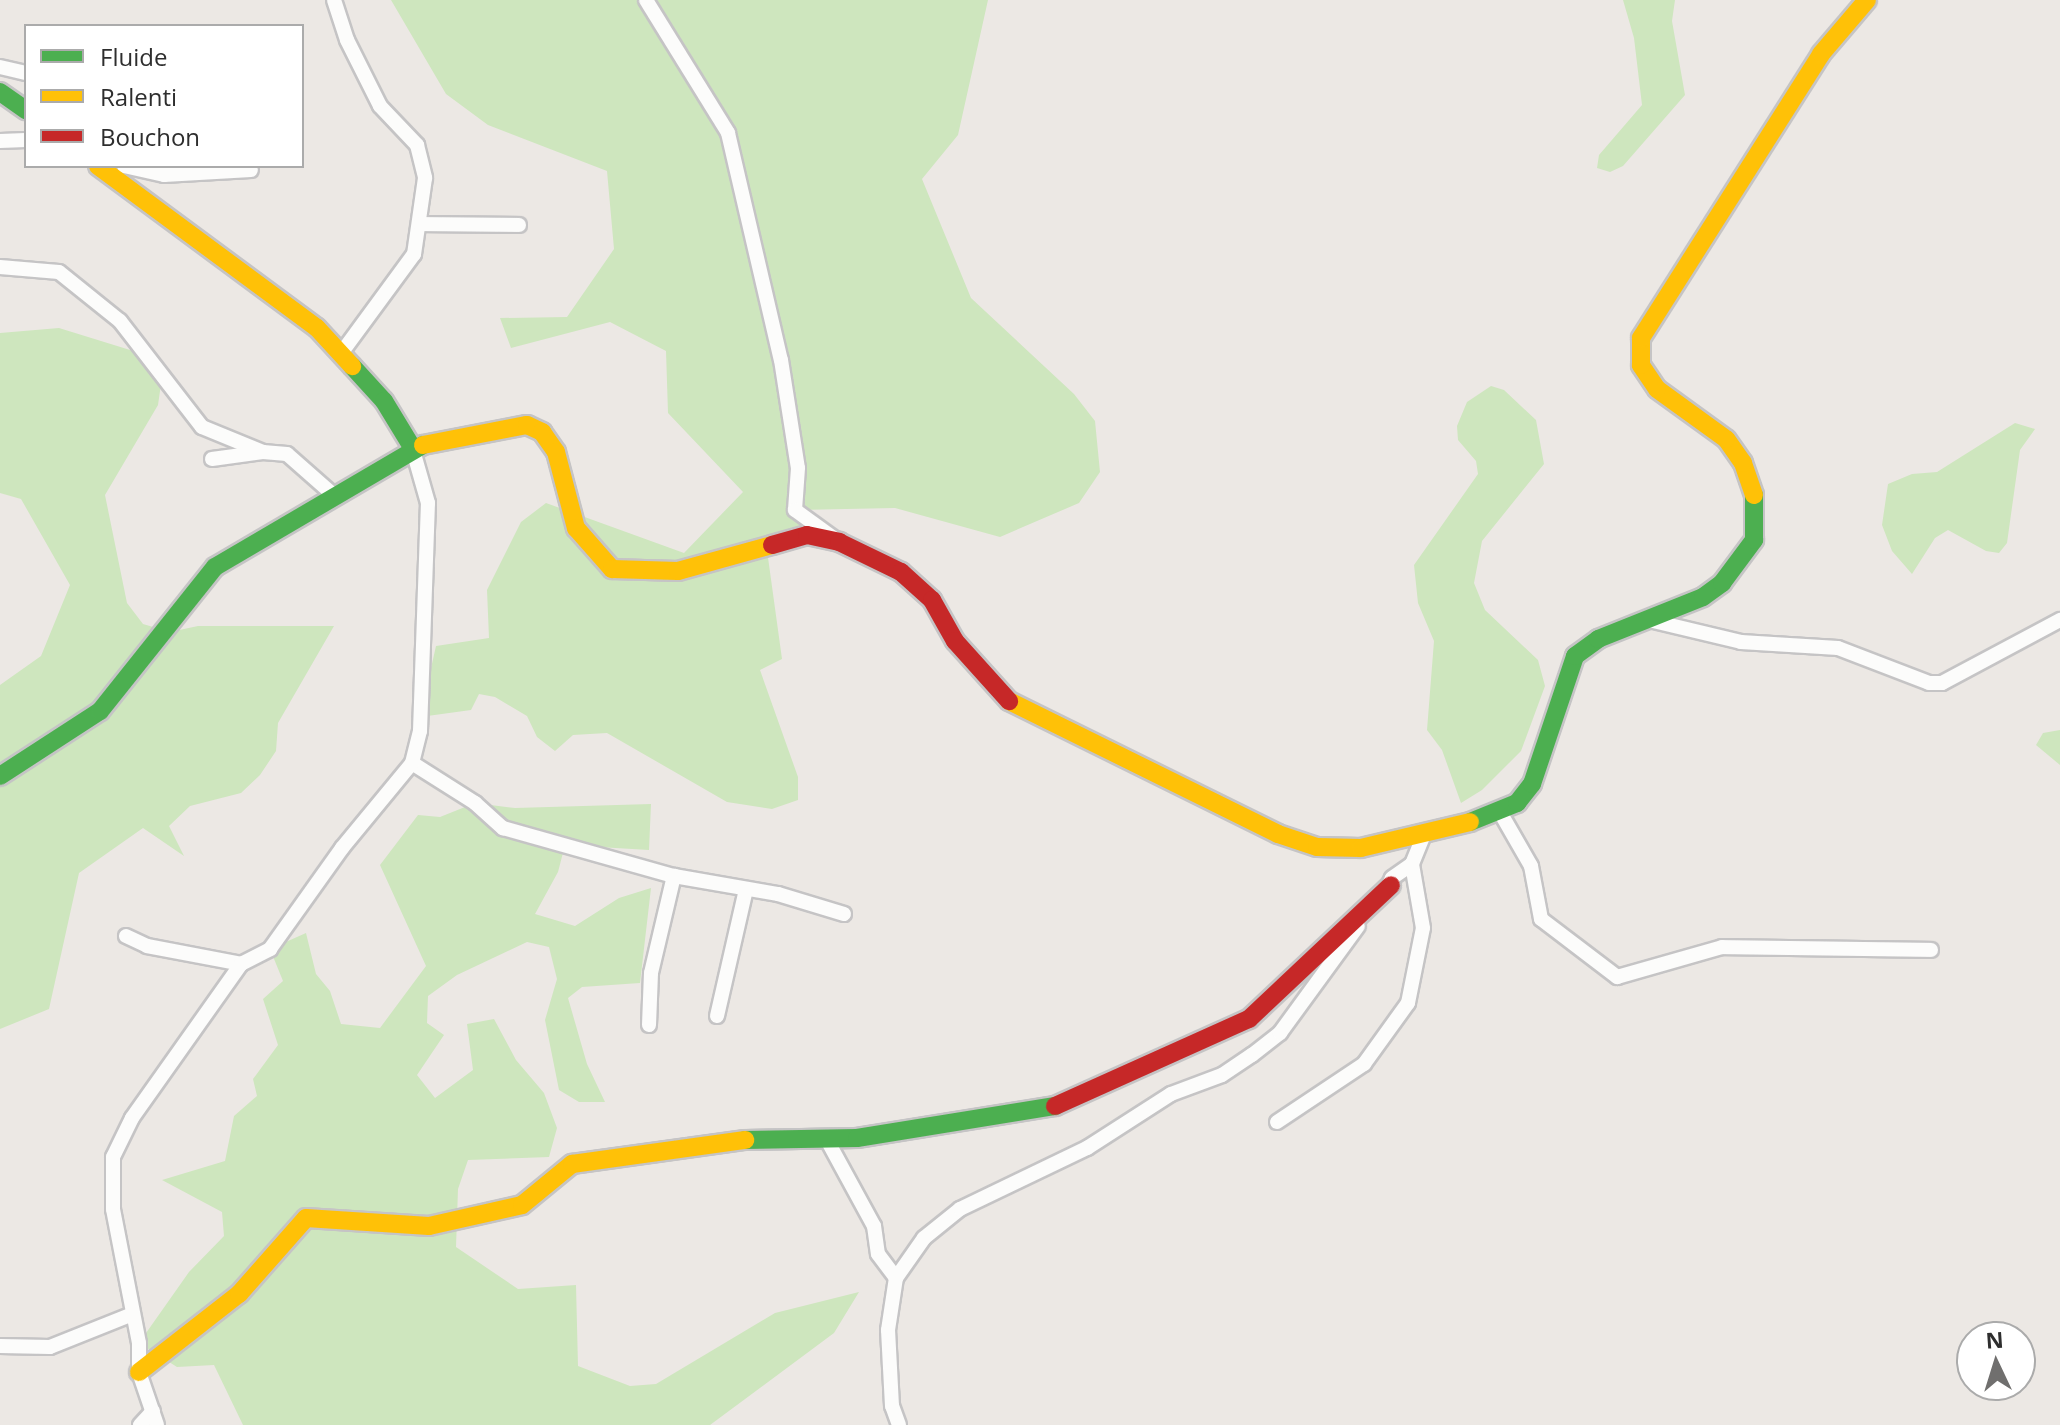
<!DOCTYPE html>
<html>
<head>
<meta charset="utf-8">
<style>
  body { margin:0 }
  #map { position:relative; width:2060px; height:1425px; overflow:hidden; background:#ece8e4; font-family:"Open Sans",sans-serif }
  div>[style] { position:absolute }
  .green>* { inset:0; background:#cee6be }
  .roads { filter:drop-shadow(2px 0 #c5c4c5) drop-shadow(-2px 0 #c5c4c5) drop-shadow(0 2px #c5c4c5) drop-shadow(0 -2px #c5c4c5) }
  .street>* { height:14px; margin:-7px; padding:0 7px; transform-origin:7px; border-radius:7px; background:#fcfcfb }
  .fast>* { height:18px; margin:-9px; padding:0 9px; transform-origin:9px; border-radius:9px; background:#4caf50 }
  .slow>* { height:18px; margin:-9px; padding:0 9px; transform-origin:9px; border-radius:9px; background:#ffc107 }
  .jam>* { height:18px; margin:-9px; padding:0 9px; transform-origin:9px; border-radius:9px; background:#c62828 }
  span { translate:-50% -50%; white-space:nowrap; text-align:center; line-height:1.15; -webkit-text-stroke:8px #fff; paint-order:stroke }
  .legend { position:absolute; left:24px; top:24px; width:280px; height:144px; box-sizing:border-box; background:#fff; border:2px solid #ababab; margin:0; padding:10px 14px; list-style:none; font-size:24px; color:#2e2e2e }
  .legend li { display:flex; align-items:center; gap:16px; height:40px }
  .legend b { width:40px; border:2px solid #ababab }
  .north { position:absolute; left:1956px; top:1321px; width:80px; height:80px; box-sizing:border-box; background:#fff; border:2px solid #ababab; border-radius:50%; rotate:356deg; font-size:22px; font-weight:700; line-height:32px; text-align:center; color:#2e2e2e }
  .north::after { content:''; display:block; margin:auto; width:28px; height:36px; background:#706f6e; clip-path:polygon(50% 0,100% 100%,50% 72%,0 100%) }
</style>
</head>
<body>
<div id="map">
  <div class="green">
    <div style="clip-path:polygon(391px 0,988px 0,958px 135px,922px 179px,971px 298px,1074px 394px,1095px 421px,1100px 472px,1079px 503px,1000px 537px,895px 508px,797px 510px,839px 542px,766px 543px,782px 659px,760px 670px,798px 777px,798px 800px,772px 809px,727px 802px,607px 733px,573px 735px,555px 751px,537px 737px,527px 716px,495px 697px,479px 694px,471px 710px,420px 717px,436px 646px,489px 638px,487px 590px,521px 522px,546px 503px,684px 553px,743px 492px,668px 413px,666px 351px,610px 322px,511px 348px,500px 318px,567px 317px,614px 249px,607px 171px,488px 125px,446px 94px)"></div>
    <div style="clip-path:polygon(1623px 0,1675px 0,1672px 21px,1685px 95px,1623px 166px,1610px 172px,1597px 168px,1599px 155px,1642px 105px,1634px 38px)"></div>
    <div style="clip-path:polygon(59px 328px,143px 354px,162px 377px,158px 405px,105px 495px,127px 603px,143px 624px,170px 632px,198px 626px,334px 626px,278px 723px,276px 751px,260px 775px,241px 793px,190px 806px,169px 826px,184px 856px,143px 828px,79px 873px,49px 1009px,0 1029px,0 685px,41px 656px,70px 585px,21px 499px,0 493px,0 333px)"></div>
    <div style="clip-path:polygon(1491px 386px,1504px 390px,1536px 420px,1544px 464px,1482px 541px,1474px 583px,1485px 610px,1538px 660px,1545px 686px,1521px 751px,1482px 790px,1461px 803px,1442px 750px,1427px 730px,1434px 641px,1418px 603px,1414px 565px,1478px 474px,1476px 461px,1458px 440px,1457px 426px,1467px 402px)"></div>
    <div style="clip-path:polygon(2015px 423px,2035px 429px,2020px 450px,2007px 543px,1999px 553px,1986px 551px,1948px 530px,1935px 538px,1912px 574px,1892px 551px,1882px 525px,1888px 484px,1912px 474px,1937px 472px)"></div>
    <div style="clip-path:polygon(2060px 730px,2060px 765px,2036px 745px,2043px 733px)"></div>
    <div style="clip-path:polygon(475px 803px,515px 808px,651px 804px,649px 850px,565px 845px,558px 872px,535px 914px,575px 926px,619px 898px,651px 888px,640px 983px,582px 987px,568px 998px,587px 1064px,605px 1102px,579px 1102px,559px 1090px,545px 1020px,557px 979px,549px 947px,527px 942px,457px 975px,428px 996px,427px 1023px,444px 1035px,417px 1075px,435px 1098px,473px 1070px,467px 1024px,494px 1019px,516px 1060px,544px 1093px,557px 1128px,549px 1157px,468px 1160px,458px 1189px,456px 1247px,518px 1289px,576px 1285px,578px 1366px,630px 1386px,656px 1384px,775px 1313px,859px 1292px,834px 1333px,710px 1425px,243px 1425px,214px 1365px,177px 1367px,139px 1343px,189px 1272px,224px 1236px,222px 1212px,162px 1180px,225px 1161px,234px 1116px,257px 1096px,253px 1079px,278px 1045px,263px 999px,283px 981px,270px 949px,306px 933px,316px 974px,330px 991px,341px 1024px,380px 1028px,426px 966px,380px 865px,418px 815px,440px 817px)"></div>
  </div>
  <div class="roads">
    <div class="street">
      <div style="left:334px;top:0;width:42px;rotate:72deg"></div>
      <div style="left:347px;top:40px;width:74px;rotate:63.4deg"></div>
      <div style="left:380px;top:106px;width:54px;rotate:46.5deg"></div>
      <div style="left:417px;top:145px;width:34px;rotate:76deg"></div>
      <div style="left:425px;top:178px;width:77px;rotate:98.2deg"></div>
      <div style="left:414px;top:254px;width:122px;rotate:126.3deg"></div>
      <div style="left:646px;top:0;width:156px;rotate:58.3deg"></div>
      <div style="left:728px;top:133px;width:233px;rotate:76.9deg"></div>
      <div style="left:781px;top:360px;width:109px;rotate:81.1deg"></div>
      <div style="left:798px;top:468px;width:42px;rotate:94.1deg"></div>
      <div style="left:795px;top:510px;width:49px;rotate:35.9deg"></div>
      <div style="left:0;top:67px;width:27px;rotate:13deg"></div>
      <div style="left:0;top:141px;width:26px;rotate:-2deg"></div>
      <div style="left:124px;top:166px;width:41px;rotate:12.7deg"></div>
      <div style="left:164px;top:175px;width:87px;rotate:-3.3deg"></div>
      <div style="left:421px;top:224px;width:98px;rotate:0.6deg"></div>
      <div style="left:0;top:267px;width:59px;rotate:4.8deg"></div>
      <div style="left:59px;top:272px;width:78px;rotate:38.8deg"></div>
      <div style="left:120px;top:321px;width:134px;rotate:52.3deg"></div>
      <div style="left:202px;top:427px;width:66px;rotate:22.3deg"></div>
      <div style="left:212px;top:459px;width:51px;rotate:-7.8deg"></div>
      <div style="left:263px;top:452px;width:24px;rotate:5deg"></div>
      <div style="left:287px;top:454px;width:65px;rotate:41.3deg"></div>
      <div style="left:1649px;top:620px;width:95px;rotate:13.4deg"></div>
      <div style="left:1741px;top:642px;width:97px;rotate:3.5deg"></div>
      <div style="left:1838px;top:648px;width:97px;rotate:21deg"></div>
      <div style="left:1929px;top:683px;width:13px"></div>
      <div style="left:1942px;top:683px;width:134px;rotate:-28.1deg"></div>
      <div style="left:412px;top:763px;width:75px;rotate:32.4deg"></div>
      <div style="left:475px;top:803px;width:38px;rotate:42deg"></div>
      <div style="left:503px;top:828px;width:178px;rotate:15.7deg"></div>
      <div style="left:674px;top:876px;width:106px;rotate:9.8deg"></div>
      <div style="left:778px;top:894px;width:69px;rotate:16.9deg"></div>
      <div style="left:1500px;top:812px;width:62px;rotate:60.1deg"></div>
      <div style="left:1531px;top:866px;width:54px;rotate:79.3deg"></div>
      <div style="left:1541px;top:919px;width:96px;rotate:37.3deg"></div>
      <div style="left:1617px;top:977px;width:109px;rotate:-15.9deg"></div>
      <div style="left:1722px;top:947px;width:209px;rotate:0.8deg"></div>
      <div style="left:1386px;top:891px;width:14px;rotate:-65deg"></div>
      <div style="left:1392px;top:878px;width:24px;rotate:-35deg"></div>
      <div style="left:1412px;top:864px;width:29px;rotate:-68deg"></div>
      <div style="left:126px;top:936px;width:23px;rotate:25deg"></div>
      <div style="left:147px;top:946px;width:96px;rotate:10.8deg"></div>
      <div style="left:717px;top:1016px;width:130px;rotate:-77.1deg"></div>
      <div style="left:649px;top:1025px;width:52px;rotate:-87.8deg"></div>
      <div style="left:651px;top:973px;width:100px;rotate:-76.7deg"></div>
      <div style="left:1277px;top:1122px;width:105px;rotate:-33.7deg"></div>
      <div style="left:1364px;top:1064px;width:75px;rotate:-54.2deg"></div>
      <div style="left:1408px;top:1003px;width:76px;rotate:-78.7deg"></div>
      <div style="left:1423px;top:928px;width:65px;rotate:-99.8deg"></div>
      <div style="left:826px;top:1138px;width:100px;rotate:61.4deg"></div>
      <div style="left:874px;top:1226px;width:28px;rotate:82deg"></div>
      <div style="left:878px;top:1254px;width:30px;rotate:53deg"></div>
      <div style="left:0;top:1346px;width:50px;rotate:1.1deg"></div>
      <div style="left:50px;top:1347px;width:89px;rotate:-21.7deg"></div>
      <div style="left:140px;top:1425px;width:19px;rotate:-47deg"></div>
      <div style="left:157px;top:1425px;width:56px;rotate:-108.8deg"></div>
      <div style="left:139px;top:1372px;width:29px;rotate:-90deg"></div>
      <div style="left:139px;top:1343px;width:136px;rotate:-101deg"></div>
      <div style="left:113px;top:1209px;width:52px;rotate:-90deg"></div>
      <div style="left:113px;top:1157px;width:43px;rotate:-64deg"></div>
      <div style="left:132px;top:1118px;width:189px;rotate:-54.7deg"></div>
      <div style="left:241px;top:964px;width:33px;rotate:-27deg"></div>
      <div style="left:270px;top:949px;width:124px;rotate:-54.5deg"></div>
      <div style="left:342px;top:848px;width:110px;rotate:-50.5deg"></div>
      <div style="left:412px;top:763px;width:33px;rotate:-76deg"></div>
      <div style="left:420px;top:731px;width:228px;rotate:-88deg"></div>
      <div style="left:428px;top:503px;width:58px;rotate:-105.9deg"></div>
      <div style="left:899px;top:1425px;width:20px;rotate:-110deg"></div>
      <div style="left:892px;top:1406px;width:76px;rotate:-93deg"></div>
      <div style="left:888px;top:1330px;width:53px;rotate:-81.3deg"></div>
      <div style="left:896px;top:1278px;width:49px;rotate:-55deg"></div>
      <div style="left:924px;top:1238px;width:46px;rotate:-38.9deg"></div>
      <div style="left:960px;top:1209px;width:141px;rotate:-25.7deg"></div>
      <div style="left:1087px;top:1148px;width:100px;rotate:-32.7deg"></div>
      <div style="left:1171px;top:1094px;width:54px;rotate:-20.4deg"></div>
      <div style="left:1222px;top:1075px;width:36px;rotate:-34deg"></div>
      <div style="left:1252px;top:1055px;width:36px;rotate:-38deg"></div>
      <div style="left:1280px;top:1033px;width:132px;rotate:-53.9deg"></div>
    </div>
    <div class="fast">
      <div style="left:0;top:92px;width:32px;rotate:35deg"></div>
      <div style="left:352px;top:366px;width:47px;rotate:47.6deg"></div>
      <div style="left:384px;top:401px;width:54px;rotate:58.7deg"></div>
      <div style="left:0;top:776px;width:119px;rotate:-33deg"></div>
      <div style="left:100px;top:711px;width:184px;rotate:-51.4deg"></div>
      <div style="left:215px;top:567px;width:241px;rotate:-30.4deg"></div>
      <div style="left:1470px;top:822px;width:51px;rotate:-22deg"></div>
      <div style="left:1517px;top:803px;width:24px;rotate:-52deg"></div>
      <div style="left:1532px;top:784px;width:135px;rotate:-71.4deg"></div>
      <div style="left:1575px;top:656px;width:29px;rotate:-36deg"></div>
      <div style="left:1598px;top:639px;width:113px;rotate:-21.8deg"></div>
      <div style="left:1703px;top:597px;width:24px;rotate:-36deg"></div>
      <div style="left:1722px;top:583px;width:54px;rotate:-53.3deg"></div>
      <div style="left:1754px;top:540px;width:45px;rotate:-90deg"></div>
      <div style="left:745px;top:1140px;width:112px;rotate:-1deg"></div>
      <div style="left:857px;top:1138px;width:201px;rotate:-9.2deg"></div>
    </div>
    <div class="slow">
      <div style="left:98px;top:166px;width:272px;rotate:36.5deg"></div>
      <div style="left:317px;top:328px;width:52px;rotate:47.4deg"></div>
      <div style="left:423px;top:445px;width:106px;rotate:-10.9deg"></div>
      <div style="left:527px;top:425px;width:17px;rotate:25deg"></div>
      <div style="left:542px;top:432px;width:24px;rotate:55deg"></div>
      <div style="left:556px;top:452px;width:79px;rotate:75.3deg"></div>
      <div style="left:576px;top:528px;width:55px;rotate:48.7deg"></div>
      <div style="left:612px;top:569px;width:66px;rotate:1.7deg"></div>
      <div style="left:678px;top:571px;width:98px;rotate:-15.5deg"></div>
      <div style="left:1754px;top:495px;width:34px;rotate:-109deg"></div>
      <div style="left:1743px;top:463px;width:29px;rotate:-125deg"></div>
      <div style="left:1726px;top:439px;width:85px;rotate:-144.1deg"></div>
      <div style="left:1657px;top:389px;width:29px;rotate:-124deg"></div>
      <div style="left:1641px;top:365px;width:27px;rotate:-90deg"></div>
      <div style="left:1641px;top:338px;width:336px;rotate:-57.6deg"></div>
      <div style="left:1821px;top:54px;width:71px;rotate:-49.6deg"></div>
      <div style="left:1009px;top:701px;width:300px;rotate:26.3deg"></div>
      <div style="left:1278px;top:834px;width:41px;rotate:18.4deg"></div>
      <div style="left:1317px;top:847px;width:44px;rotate:1.3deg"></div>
      <div style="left:1361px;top:848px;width:112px;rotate:-13.4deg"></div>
      <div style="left:139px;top:1372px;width:127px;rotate:-38deg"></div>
      <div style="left:239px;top:1294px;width:101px;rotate:-48.6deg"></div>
      <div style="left:306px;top:1218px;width:123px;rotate:3.7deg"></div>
      <div style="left:429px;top:1226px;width:95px;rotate:-12.7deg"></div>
      <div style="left:522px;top:1205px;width:65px;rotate:-39.4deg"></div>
      <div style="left:572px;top:1164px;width:175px;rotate:-7.9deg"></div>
    </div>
    <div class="jam">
      <div style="left:772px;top:545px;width:36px;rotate:-16deg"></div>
      <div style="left:807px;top:535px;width:33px;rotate:12deg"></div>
      <div style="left:839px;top:542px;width:69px;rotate:25.8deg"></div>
      <div style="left:901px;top:572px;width:42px;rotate:42.1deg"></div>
      <div style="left:932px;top:600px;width:47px;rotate:60.7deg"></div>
      <div style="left:955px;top:641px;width:81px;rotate:48deg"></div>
      <div style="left:1055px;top:1106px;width:213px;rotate:-24.2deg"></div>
      <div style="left:1249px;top:1019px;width:195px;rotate:-43.3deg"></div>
    </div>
  </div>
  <ul class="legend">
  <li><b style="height:10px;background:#4caf50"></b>Fluide</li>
  <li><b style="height:10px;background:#ffc107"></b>Ralenti</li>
  <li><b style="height:10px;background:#c62828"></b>Bouchon</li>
  </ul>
  <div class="north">N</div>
</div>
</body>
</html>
